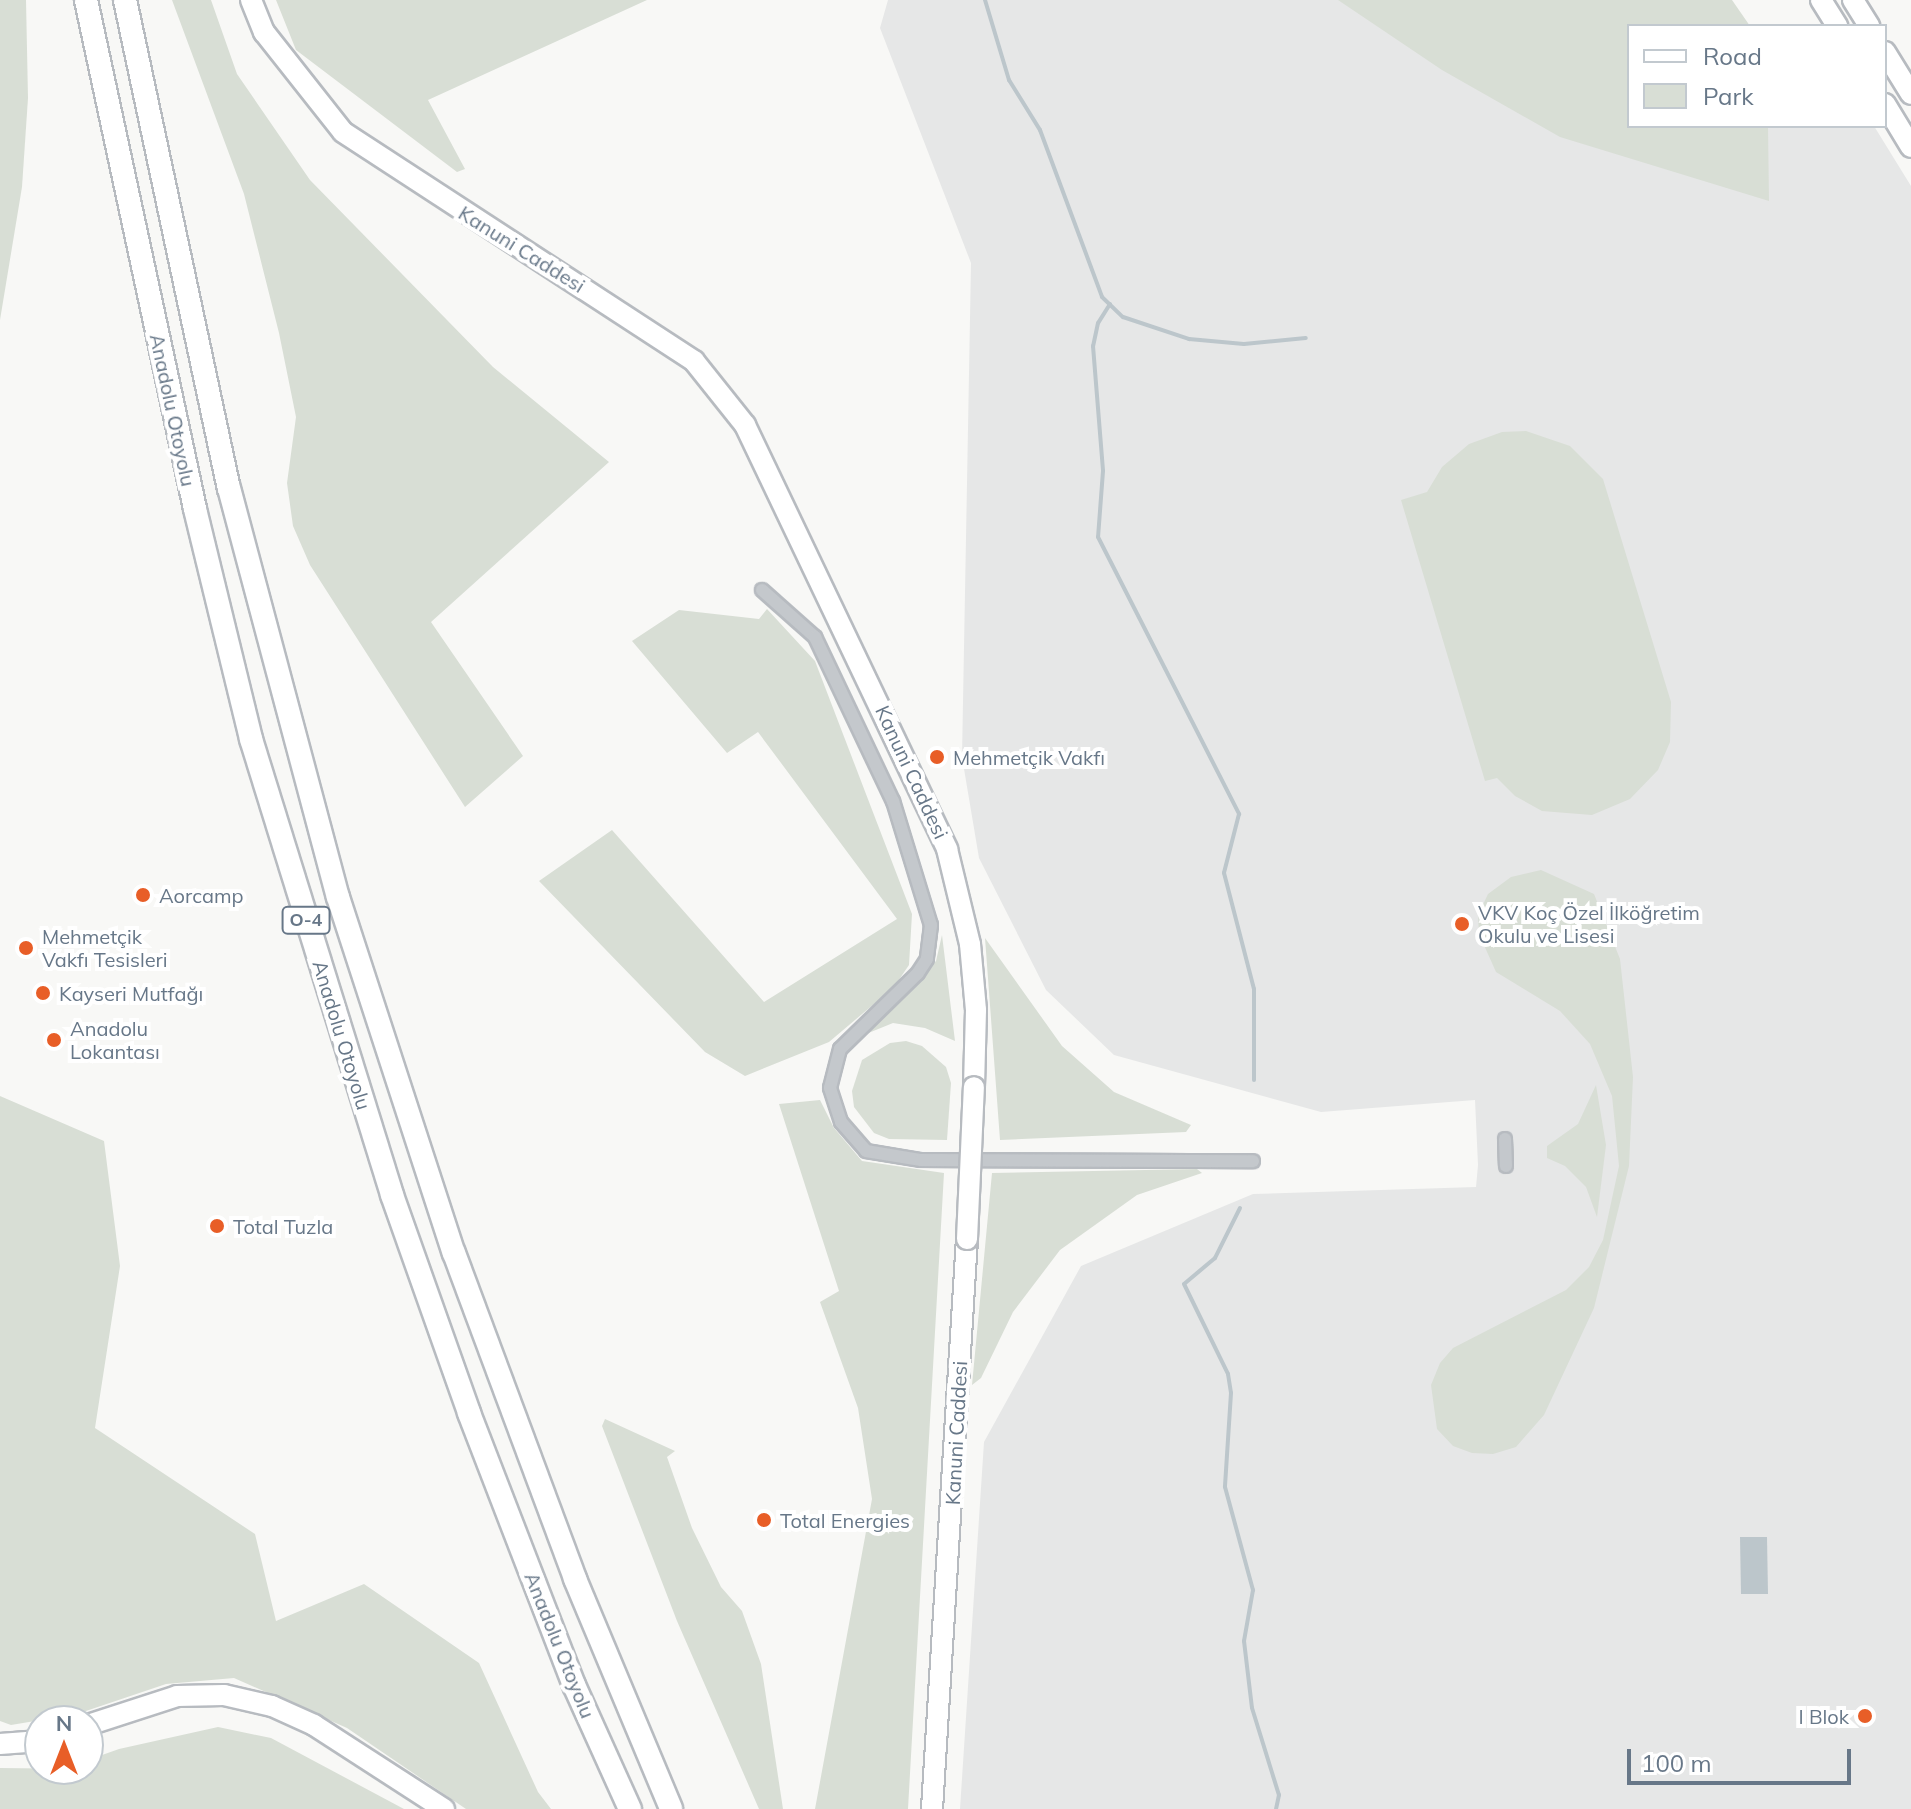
<!DOCTYPE html>
<html>
<head>
<meta charset="utf-8">
<style>
  body { margin:0 }
  #map { position:relative; width:1911px; height:1809px; overflow:hidden; background:#f8f8f6; font-family:Mulish,sans-serif }
  div>[style] { position:absolute }
  .built>* { inset:0; background:#e6e7e7 }
  .green>* { inset:0; background:#d8ded5 }
  .water>* { inset:0; background:#bcc6cb }
  .stream>* { height:4px; margin:-2px; padding:0 2px; transform-origin:2px; border-radius:2px; background:#bcc6cb }
  .roads { filter:drop-shadow(2px 0 #b7bbc0) drop-shadow(-2px 0 #b7bbc0) drop-shadow(0 2px #b7bbc0) drop-shadow(0 -2px #b7bbc0) }
  .street>* { height:12px; margin:-6px; padding:0 6px; transform-origin:6px; border-radius:6px; background:#c4c8cc }
  .primary>* { height:20px; margin:-10px; padding:0 10px; transform-origin:10px; border-radius:10px; background:#fff }
  .highway>* { height:22px; margin:-11px; padding:0 11px; transform-origin:11px; border-radius:11px; background:#fff }
  .bridges { filter:drop-shadow(2px 0 #b7bbc0) drop-shadow(-2px 0 #b7bbc0) drop-shadow(0 2px #b7bbc0) drop-shadow(0 -2px #b7bbc0) }
  .primary-bridge>* { height:20px; margin:-10px; padding:0 10px; transform-origin:10px; border-radius:10px; background:#fff }
  .dots>* { width:22px; height:22px; translate:-50% -50%; box-sizing:border-box; border:4px solid #fff; border-radius:50% }
  span { translate:-50% -50%; white-space:nowrap; text-align:center; line-height:1.15; -webkit-text-stroke:8px #fff; paint-order:stroke }
  .shield-label span { padding:2px 6px; background:#fff; border:2px solid; border-radius:6px; -webkit-text-stroke-width:0 }
  .shield-label { font-size:18px; color:#677788; font-weight:700 }
  .street-label { font-size:20px; color:#677788 }
  .poi-label { font-size:20px; color:#677788 }
  .left { translate:0 -50%; text-align:left }
  .right { translate:-100% -50%; text-align:right }
  .legend { position:absolute; left:1627px; top:24px; width:260px; height:104px; box-sizing:border-box; background:#fff; border:2px solid #c2c9cf; margin:0; padding:10px 14px; list-style:none; font-size:24px; color:#677788 }
  .legend li { display:flex; align-items:center; gap:16px; height:40px }
  .legend b { width:40px; border:2px solid #c2c9cf }
  .north { position:absolute; left:24px; top:1705px; width:80px; height:80px; box-sizing:border-box; background:#fff; border:2px solid #c2c9cf; border-radius:50%; rotate:0deg; font-size:22px; font-weight:700; line-height:32px; text-align:center; color:#677788 }
  .north::after { content:''; display:block; margin:auto; width:28px; height:36px; background:#e85e27; clip-path:polygon(50% 0,100% 100%,50% 72%,0 100%) }
  .scale { position:absolute; left:1627px; top:1749px; width:224px; height:36px; box-sizing:border-box; border:4px solid #677788; border-top:0; padding-left:10px; font-size:24px; line-height:28px; white-space:nowrap; color:#677788; -webkit-text-stroke:6px #fff; paint-order:stroke }
</style>
</head>
<body>
<div id="map">
  <div class="built">
    <div style="clip-path:polygon(888px 0,1705px 0,1629px 26px,1629px 126px,1874px 126px,1911px 186px,1911px 1809px,960px 1809px,984px 1442px,1081px 1266px,1253px 1194px,1476px 1187px,1478px 1165px,1475px 1100px,1321px 1112px,1114px 1055px,1046px 990px,979px 858px,962px 757px,971px 263px,880px 28px)"></div>
  </div>
  <div class="green">
    <div style="clip-path:polygon(0 0,26px 0,28px 98px,22px 187px,0 320px)"></div>
    <div style="clip-path:polygon(172px 0,211px 0,237px 74px,310px 180px,493px 367px,609px 462px,431px 622px,523px 756px,465px 807px,310px 565px,293px 526px,287px 483px,296px 417px,279px 333px,244px 194px)"></div>
    <div style="clip-path:polygon(276px 0,647px 0,428px 100px,465px 169px,457px 172px,296px 50px)"></div>
    <div style="clip-path:polygon(1338px 0,1732px 0,1750px 26px,1629px 26px,1629px 126px,1768px 126px,1769px 201px,1560px 137px,1442px 70px)"></div>
    <div style="clip-path:polygon(1526px 431px,1570px 446px,1603px 479px,1671px 702px,1670px 742px,1658px 770px,1630px 799px,1592px 815px,1542px 811px,1515px 796px,1497px 778px,1485px 781px,1401px 500px,1427px 492px,1442px 467px,1469px 444px,1502px 432px)"></div>
    <div style="clip-path:polygon(767px 609px,815px 661px,912px 914px,909px 965px,894px 987px,829px 1042px,745px 1076px,705px 1052px,539px 881px,612px 830px,764px 1002px,897px 919px,758px 732px,727px 753px,632px 641px,679px 610px,759px 619px)"></div>
    <div style="clip-path:polygon(1541px 870px,1594px 894px,1620px 959px,1633px 1077px,1629px 1166px,1594px 1308px,1544px 1415px,1516px 1447px,1493px 1454px,1472px 1453px,1453px 1446px,1437px 1429px,1431px 1385px,1440px 1363px,1453px 1348px,1566px 1290px,1589px 1267px,1603px 1240px,1619px 1166px,1612px 1096px,1590px 1044px,1560px 1011px,1496px 972px,1479px 934px,1478px 915px,1488px 894px,1511px 877px)"></div>
    <div style="clip-path:polygon(942px 935px,955px 1041px,925px 1028px,893px 1023px,866px 1034px,936px 961px)"></div>
    <div style="clip-path:polygon(985px 938px,1062px 1046px,1114px 1092px,1191px 1125px,1186px 1132px,1000px 1140px)"></div>
    <div style="clip-path:polygon(906px 1041px,922px 1046px,946px 1067px,951px 1083px,947px 1140px,889px 1139px,874px 1133px,854px 1107px,852px 1091px,862px 1060px,890px 1043px)"></div>
    <div style="clip-path:polygon(1596px 1085px,1606px 1145px,1597px 1217px,1586px 1187px,1565px 1166px,1547px 1158px,1547px 1146px,1578px 1124px)"></div>
    <div style="clip-path:polygon(0 1096px,104px 1141px,120px 1266px,95px 1428px,255px 1534px,276px 1621px,364px 1584px,479px 1663px,538px 1792px,551px 1809px,466px 1809px,347px 1728px,234px 1678px,166px 1684px,77px 1714px,11px 1725px,0 1721px)"></div>
    <div style="clip-path:polygon(820px 1100px,834px 1128px,862px 1161px,944px 1173px,908px 1809px,815px 1809px,872px 1499px,858px 1408px,820px 1302px,839px 1291px,779px 1104px)"></div>
    <div style="clip-path:polygon(1197px 1169px,1202px 1173px,1137px 1195px,1060px 1250px,1013px 1312px,981px 1378px,972px 1385px,992px 1173px)"></div>
    <div style="clip-path:polygon(605px 1419px,675px 1451px,667px 1457px,692px 1528px,721px 1587px,742px 1611px,761px 1664px,783px 1809px,759px 1809px,677px 1621px,602px 1426px)"></div>
    <div style="clip-path:polygon(218px 1727px,271px 1738px,404px 1809px,0 1809px,0 1768px,88px 1769px,88px 1760px,119px 1749px)"></div>
  </div>
  <div class="water">
    <div style="clip-path:polygon(1740px 1537px,1767px 1537px,1768px 1594px,1741px 1594px)"></div>
  </div>
  <div class="stream">
    <div style="left:985px;top:0;width:84px;rotate:73.3deg"></div>
    <div style="left:1009px;top:80px;width:59px;rotate:58.2deg"></div>
    <div style="left:1040px;top:130px;width:178px;rotate:69.6deg"></div>
    <div style="left:1102px;top:297px;width:29px;rotate:44deg"></div>
    <div style="left:1123px;top:317px;width:70px;rotate:18.4deg"></div>
    <div style="left:1189px;top:339px;width:55px;rotate:5.2deg"></div>
    <div style="left:1244px;top:344px;width:62px;rotate:-5.5deg"></div>
    <div style="left:1110px;top:304px;width:22px;rotate:122deg"></div>
    <div style="left:1098px;top:323px;width:24px;rotate:102deg"></div>
    <div style="left:1093px;top:346px;width:125px;rotate:85.4deg"></div>
    <div style="left:1103px;top:471px;width:66px;rotate:94.3deg"></div>
    <div style="left:1098px;top:537px;width:311px;rotate:63deg"></div>
    <div style="left:1239px;top:814px;width:61px;rotate:104.3deg"></div>
    <div style="left:1224px;top:873px;width:120px;rotate:75.5deg"></div>
    <div style="left:1254px;top:989px;width:91px;rotate:90deg"></div>
    <div style="left:1240px;top:1208px;width:56px;rotate:116.6deg"></div>
    <div style="left:1215px;top:1258px;width:40px;rotate:140deg"></div>
    <div style="left:1184px;top:1284px;width:100px;rotate:63.9deg"></div>
    <div style="left:1228px;top:1374px;width:19px;rotate:81deg"></div>
    <div style="left:1231px;top:1393px;width:94px;rotate:93.7deg"></div>
    <div style="left:1225px;top:1487px;width:107px;rotate:74.8deg"></div>
    <div style="left:1253px;top:1590px;width:52px;rotate:100deg"></div>
    <div style="left:1244px;top:1641px;width:67px;rotate:83.2deg"></div>
    <div style="left:1252px;top:1708px;width:91px;rotate:72.8deg"></div>
    <div style="left:1279px;top:1795px;width:14px;rotate:102deg"></div>
  </div>
  <div class="roads">
    <div class="street">
      <div style="left:762px;top:590px;width:71px;rotate:41.6deg"></div>
      <div style="left:815px;top:637px;width:182px;rotate:64.6deg"></div>
      <div style="left:893px;top:801px;width:130px;rotate:73deg"></div>
      <div style="left:931px;top:925px;width:34px;rotate:97deg"></div>
      <div style="left:927px;top:959px;width:17px;rotate:123deg"></div>
      <div style="left:918px;top:973px;width:109px;rotate:135.7deg"></div>
      <div style="left:840px;top:1049px;width:40px;rotate:104.4deg"></div>
      <div style="left:830px;top:1088px;width:36px;rotate:72deg"></div>
      <div style="left:841px;top:1122px;width:38px;rotate:49deg"></div>
      <div style="left:866px;top:1151px;width:56px;rotate:9.3deg"></div>
      <div style="left:921px;top:1160px;width:332px;rotate:0.2deg"></div>
      <div style="left:1505px;top:1139px;width:27px;rotate:88deg"></div>
    </div>
    <div class="primary">
      <div style="left:251px;top:0;width:35px;rotate:68deg"></div>
      <div style="left:264px;top:32px;width:127px;rotate:51.7deg"></div>
      <div style="left:343px;top:132px;width:419px;rotate:33.1deg"></div>
      <div style="left:694px;top:361px;width:82px;rotate:51.4deg"></div>
      <div style="left:745px;top:425px;width:470px;rotate:64.5deg"></div>
      <div style="left:947px;top:849px;width:98px;rotate:76.4deg"></div>
      <div style="left:970px;top:944px;width:66px;rotate:84.8deg"></div>
      <div style="left:976px;top:1010px;width:77px;rotate:91.5deg"></div>
      <div style="left:1821px;top:0;width:31px;rotate:58deg"></div>
      <div style="left:1853px;top:0;width:31px;rotate:58deg"></div>
      <div style="left:1885px;top:52px;width:49px;rotate:58.2deg"></div>
      <div style="left:1885px;top:104px;width:50px;rotate:58.8deg"></div>
      <div style="left:88px;top:1725px;width:94px;rotate:-18deg"></div>
      <div style="left:177px;top:1696px;width:47px;rotate:-1.2deg"></div>
      <div style="left:224px;top:1695px;width:49px;rotate:12.9deg"></div>
      <div style="left:272px;top:1706px;width:46px;rotate:24.3deg"></div>
      <div style="left:314px;top:1725px;width:155px;rotate:32.9deg"></div>
      <div style="left:0;top:1744px;width:40px;rotate:-4.3deg"></div>
      <div style="left:932px;top:1809px;width:571px;rotate:-86.49deg"></div>
    </div>
    <div class="highway">
      <div style="left:86px;top:0;width:521px;rotate:77.91deg"></div>
      <div style="left:195px;top:509px;width:237px;rotate:76.3deg"></div>
      <div style="left:251px;top:739px;width:477px;rotate:72.8deg"></div>
      <div style="left:392px;top:1195px;width:231px;rotate:70.5deg"></div>
      <div style="left:469px;top:1413px;width:292px;rotate:68.9deg"></div>
      <div style="left:574px;top:1685px;width:136px;rotate:65.7deg"></div>
      <div style="left:125px;top:0;width:499px;rotate:78deg"></div>
      <div style="left:229px;top:488px;width:423px;rotate:75.1deg"></div>
      <div style="left:338px;top:897px;width:374px;rotate:72deg"></div>
      <div style="left:454px;top:1253px;width:348px;rotate:69.6deg"></div>
      <div style="left:575px;top:1579px;width:249px;rotate:67.3deg"></div>
    </div>
  </div>
  <div class="bridges">
    <div class="primary-bridge">
      <div style="left:967px;top:1239px;width:152px;rotate:-87.4deg"></div>
    </div>
  </div>
  <div class="dots">
    <div style="left:937px;top:757px;background:#e85e27"></div>
    <div style="left:143px;top:895px;background:#e85e27"></div>
    <div style="left:1462px;top:924px;background:#e85e27"></div>
    <div style="left:26px;top:948px;background:#e85e27"></div>
    <div style="left:43px;top:993px;background:#e85e27"></div>
    <div style="left:54px;top:1040px;background:#e85e27"></div>
    <div style="left:217px;top:1226px;background:#e85e27"></div>
    <div style="left:764px;top:1520px;background:#e85e27"></div>
    <div style="left:1865px;top:1716px;background:#e85e27"></div>
  </div>
  <div class="shield-label">
    <span style="left:306px;top:920px">O-4</span>
  </div>
  <div class="street-label">
    <span style="left:522px;top:249px;rotate:32deg">Kanuni Caddesi</span>
    <span style="left:173px;top:410px;rotate:78deg">Anadolu Otoyolu</span>
    <span style="left:912px;top:772px;rotate:65deg">Kanuni Caddesi</span>
    <span style="left:342px;top:1035px;rotate:73deg">Anadolu Otoyolu</span>
    <span style="left:956px;top:1433px;rotate:-87deg">Kanuni Caddesi</span>
    <span style="left:560px;top:1645px;rotate:68deg">Anadolu Otoyolu</span>
  </div>
  <div class="poi-label">
    <span class="left" style="left:953px;top:757px">Mehmetçik Vakfı</span>
    <span class="left" style="left:159px;top:895px">Aorcamp</span>
    <span class="left" style="left:1478px;top:924px">VKV Koç Özel İlköğretim<br>Okulu ve Lisesi</span>
    <span class="left" style="left:42px;top:948px">Mehmetçik<br>Vakfı Tesisleri</span>
    <span class="left" style="left:59px;top:993px">Kayseri Mutfağı</span>
    <span class="left" style="left:70px;top:1040px">Anadolu<br>Lokantası</span>
    <span class="left" style="left:233px;top:1226px">Total Tuzla</span>
    <span class="left" style="left:780px;top:1520px">Total Energies</span>
    <span class="right" style="left:1849px;top:1716px">I Blok</span>
  </div>
  <ul class="legend">
  <li><b style="height:10px;background:#fff"></b>Road</li>
  <li><b style="height:22px;background:#d8ded5"></b>Park</li>
  </ul>
  <div class="north">N</div>
  <div class="scale">100 m</div>
</div>
</body>
</html>
